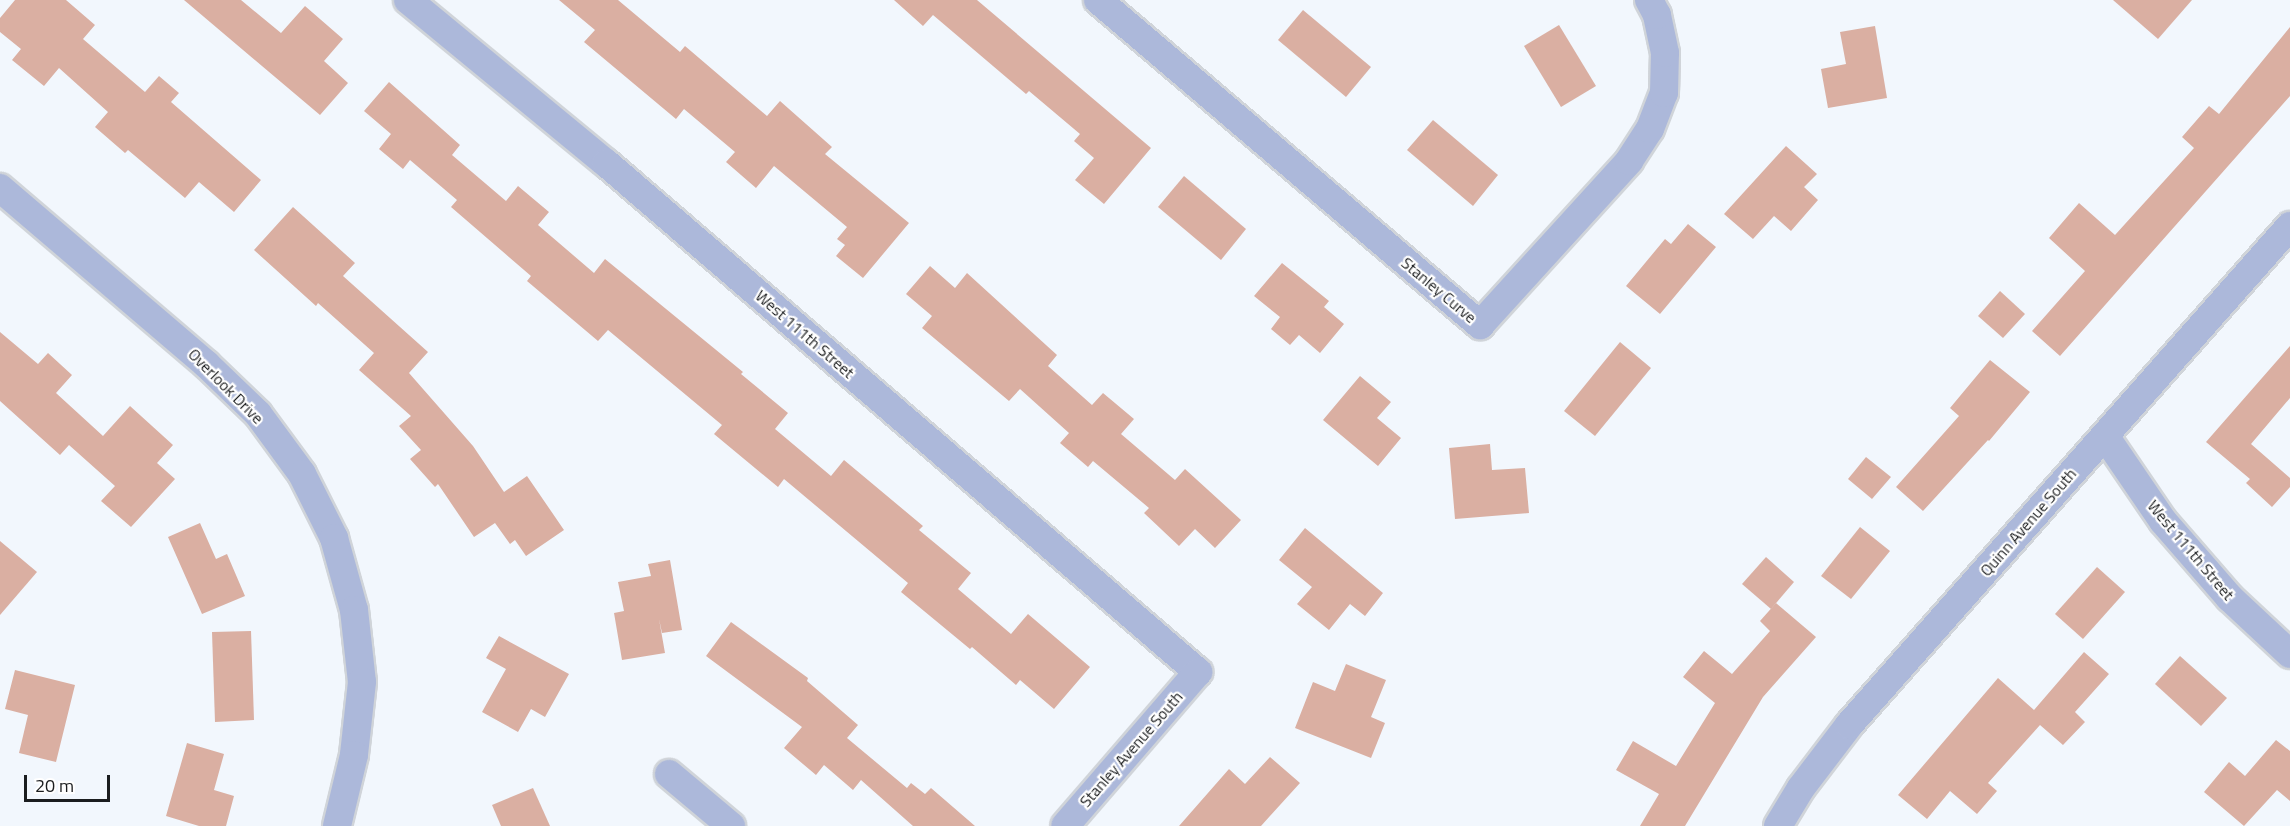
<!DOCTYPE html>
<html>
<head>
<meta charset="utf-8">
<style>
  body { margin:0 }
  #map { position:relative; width:2290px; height:826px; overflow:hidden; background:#f2f7fd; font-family:"Titillium Web",sans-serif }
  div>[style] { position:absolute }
  .building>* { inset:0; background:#daafa2 }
  .roads { filter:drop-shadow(2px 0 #d0d4d9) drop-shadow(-2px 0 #d0d4d9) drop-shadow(0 2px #d0d4d9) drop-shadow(0 -2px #d0d4d9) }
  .street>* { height:28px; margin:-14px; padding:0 14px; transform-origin:14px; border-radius:14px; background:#acb8da }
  span { translate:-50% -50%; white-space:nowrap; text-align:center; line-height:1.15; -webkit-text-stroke:4.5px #fff; paint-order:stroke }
  .street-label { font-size:16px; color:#1b1d1f }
  .scale { position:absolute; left:24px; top:775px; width:86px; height:27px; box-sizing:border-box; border:3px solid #1b1d1f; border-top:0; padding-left:8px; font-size:18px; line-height:21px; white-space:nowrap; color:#1b1d1f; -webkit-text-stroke:4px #fff; paint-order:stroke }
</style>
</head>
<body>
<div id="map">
  <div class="building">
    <div style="clip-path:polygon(15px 0,66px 0,95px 25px,83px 39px,145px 92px,159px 76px,179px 93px,171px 102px,261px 180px,234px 212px,199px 182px,185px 198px,128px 150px,125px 153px,95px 127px,108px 112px,59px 68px,44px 86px,12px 60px,21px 49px,0 32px,0 18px)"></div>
    <div style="clip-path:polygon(184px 0,241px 0,281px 33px,305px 6px,343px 39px,324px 61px,348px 83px,320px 115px)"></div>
    <div style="clip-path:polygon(559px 0,618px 0,680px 52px,685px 46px,767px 116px,780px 101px,832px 147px,825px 154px,909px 223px,863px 278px,836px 256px,845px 245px,837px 239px,847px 227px,774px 166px,756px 188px,726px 162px,735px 152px,684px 109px,676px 119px,584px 42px,595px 30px)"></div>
    <div style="clip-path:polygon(894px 0,977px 0,1151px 148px,1104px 204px,1075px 180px,1094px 158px,1074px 141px,1080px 134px,1029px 91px,1026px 94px,933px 15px,923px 26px)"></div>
    <div style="clip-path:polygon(2113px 0,2192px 0,2158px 39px)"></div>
    <div style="clip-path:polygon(1303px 10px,1371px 67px,1346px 97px,1278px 40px)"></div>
    <div style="clip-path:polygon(1559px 25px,1596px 86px,1561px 107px,1524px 46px)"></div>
    <div style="clip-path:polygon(1875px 26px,1887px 98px,1828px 108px,1821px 69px,1846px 64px,1840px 32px)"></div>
    <div style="clip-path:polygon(2290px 27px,2290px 96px,2060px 356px,2032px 331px,2085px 271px,2049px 238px,2079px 203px,2115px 235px,2194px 148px,2182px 137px,2209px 106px,2219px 114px)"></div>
    <div style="clip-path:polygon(389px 82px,460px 145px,452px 155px,506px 201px,518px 186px,549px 212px,538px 225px,594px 273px,605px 259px,743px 372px,741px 374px,788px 413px,775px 429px,831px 476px,844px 460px,923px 526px,919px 530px,971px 573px,958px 589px,1011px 634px,1028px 614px,1090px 667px,1054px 709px,1020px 680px,1016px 685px,972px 647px,970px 649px,901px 592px,908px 583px,784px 479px,778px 487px,714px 434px,722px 425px,608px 330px,598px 341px,527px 281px,531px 276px,451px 207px,457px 200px,410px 160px,403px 169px,379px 149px,391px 134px,364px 111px)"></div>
    <div style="clip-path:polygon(1433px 120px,1498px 175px,1473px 206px,1407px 150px)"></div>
    <div style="clip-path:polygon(1786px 146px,1817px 174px,1804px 187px,1818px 200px,1791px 231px,1774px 216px,1753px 239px,1724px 214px)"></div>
    <div style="clip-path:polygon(1184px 176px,1246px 229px,1221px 260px,1158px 207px)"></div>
    <div style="clip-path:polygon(293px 207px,355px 263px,343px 276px,428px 352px,409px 373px,473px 446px,504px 492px,527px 476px,564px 530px,526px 556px,515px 540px,510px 544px,495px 523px,474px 537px,438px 484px,435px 487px,410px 459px,421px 450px,399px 426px,411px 416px,359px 370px,374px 353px,318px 303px,316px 306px,254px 250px)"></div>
    <div style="clip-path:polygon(1688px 224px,1716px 247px,1660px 314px,1626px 286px,1665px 239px,1671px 244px)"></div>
    <div style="clip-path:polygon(1282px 263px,1329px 301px,1324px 307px,1344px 324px,1320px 353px,1299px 335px,1290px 345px,1271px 329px,1280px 317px,1254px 296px)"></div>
    <div style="clip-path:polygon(930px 266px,955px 288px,967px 273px,1057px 355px,1048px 366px,1092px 405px,1103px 393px,1134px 419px,1121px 434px,1175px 480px,1185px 469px,1241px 520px,1215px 548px,1195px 529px,1179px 546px,1144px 513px,1149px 508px,1093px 461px,1088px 467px,1060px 443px,1069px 433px,1020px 389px,1009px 401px,922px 328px,932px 316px,906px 294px)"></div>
    <div style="clip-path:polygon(2000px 291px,2025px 314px,2003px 338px,1978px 316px)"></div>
    <div style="clip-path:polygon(0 332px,38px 364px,48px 353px,72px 375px,56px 393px,103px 436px,130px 406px,173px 445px,157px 463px,175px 479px,131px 527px,101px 501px,115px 486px,69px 445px,60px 455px,0 401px)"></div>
    <div style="clip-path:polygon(1620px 342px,1651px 368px,1595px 436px,1564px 411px)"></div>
    <div style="clip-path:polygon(2290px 346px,2290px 398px,2251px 444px,2290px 478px,2290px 487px,2272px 507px,2246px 483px,2250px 479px,2206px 442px)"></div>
    <div style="clip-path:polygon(1990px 360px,2030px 392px,1989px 441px,1988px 440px,1923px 511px,1896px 487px,1959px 416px,1950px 408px)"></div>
    <div style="clip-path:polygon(1360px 376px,1391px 402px,1377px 418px,1401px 438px,1378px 466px,1323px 420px)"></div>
    <div style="clip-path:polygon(1490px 444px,1492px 470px,1525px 468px,1529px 513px,1455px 519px,1449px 448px)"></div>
    <div style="clip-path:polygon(1866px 457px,1891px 477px,1872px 499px,1848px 479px)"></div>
    <div style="clip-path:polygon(200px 523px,216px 559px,227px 554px,245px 596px,202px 614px,168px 537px)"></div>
    <div style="clip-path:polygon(1860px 527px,1890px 551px,1851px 599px,1821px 576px)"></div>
    <div style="clip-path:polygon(1305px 528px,1383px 593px,1365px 616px,1350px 604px,1329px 630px,1297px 604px,1312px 587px,1279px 560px)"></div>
    <div style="clip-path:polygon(0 541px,37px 572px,0 615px)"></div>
    <div style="clip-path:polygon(1766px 557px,1794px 582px,1771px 609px,1742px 584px)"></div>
    <div style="clip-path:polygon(670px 560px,682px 630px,662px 633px,659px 619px,665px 653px,622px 660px,614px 613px,624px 611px,618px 582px,651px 576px,648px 564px)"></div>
    <div style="clip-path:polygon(2097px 567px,2125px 592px,2083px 639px,2055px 614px)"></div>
    <div style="clip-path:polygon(1776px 603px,1816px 637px,1763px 697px,1685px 826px,1640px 826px,1659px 794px,1616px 770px,1633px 741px,1676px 766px,1715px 703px,1683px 677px,1704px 651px,1732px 674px,1770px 631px,1760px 621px)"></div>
    <div style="clip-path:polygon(731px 622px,808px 678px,807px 681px,858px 725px,847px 738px,907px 788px,911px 783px,925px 794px,931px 788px,975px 826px,913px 826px,861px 780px,853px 790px,824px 765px,816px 775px,784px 748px,802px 727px,706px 656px)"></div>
    <div style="clip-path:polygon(251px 631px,254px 720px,215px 722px,212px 632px)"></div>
    <div style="clip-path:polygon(499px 636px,569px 674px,545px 717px,531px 709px,518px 732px,482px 712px,506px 669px,486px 658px)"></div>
    <div style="clip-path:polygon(2084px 652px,2109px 674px,2075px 712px,2085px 722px,2063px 745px,2040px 725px,1988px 783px,1997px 791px,1977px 814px,1950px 791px,1927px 819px,1898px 795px,1998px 678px,2034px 710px)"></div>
    <div style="clip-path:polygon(2180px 656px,2227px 698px,2201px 726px,2155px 684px)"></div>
    <div style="clip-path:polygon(1346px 664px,1386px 680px,1371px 717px,1385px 723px,1371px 758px,1295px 728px,1313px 682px,1335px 691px)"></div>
    <div style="clip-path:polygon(15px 670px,75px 685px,56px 762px,19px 753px,28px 715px,5px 709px)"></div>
    <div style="clip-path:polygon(2276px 740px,2290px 751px,2290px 801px,2277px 790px,2244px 826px,2204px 792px,2229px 762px,2245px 776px)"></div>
    <div style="clip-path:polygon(187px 743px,224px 754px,214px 790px,234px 796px,226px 826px,199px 826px,166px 816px)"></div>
    <div style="clip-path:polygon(1270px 757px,1300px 783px,1261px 826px,1179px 826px,1229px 769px,1245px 784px)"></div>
    <div style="clip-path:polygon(533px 788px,550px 826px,501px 826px,492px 805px)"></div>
  </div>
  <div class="roads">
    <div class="street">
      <div style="left:408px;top:0;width:256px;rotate:39.5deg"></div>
      <div style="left:606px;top:163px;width:781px;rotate:40.69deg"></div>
      <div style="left:1198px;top:672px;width:203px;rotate:130.8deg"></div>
      <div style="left:1098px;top:0;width:502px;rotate:40.39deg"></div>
      <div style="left:1480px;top:325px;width:222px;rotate:-47.7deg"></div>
      <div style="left:1629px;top:161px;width:38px;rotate:-57deg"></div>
      <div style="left:1650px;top:129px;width:39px;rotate:-69deg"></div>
      <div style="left:1664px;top:93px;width:40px;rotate:-88.6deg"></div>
      <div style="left:1665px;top:53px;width:39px;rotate:-102deg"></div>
      <div style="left:1657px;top:15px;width:17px;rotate:-118deg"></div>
      <div style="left:0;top:188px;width:271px;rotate:40.5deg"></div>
      <div style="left:206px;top:364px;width:72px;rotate:43.9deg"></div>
      <div style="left:258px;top:414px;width:74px;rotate:53.7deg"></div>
      <div style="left:302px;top:474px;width:72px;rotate:63.4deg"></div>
      <div style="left:334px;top:538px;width:75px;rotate:74.5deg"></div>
      <div style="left:354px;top:610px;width:72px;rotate:83.7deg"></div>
      <div style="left:362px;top:682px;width:73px;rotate:96.3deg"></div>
      <div style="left:354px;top:755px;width:73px;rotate:103.5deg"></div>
      <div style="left:2105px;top:436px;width:103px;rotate:55.7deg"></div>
      <div style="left:2163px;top:521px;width:102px;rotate:49deg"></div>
      <div style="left:2230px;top:598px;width:82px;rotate:43deg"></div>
      <div style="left:669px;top:774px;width:81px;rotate:40deg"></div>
      <div style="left:1778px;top:826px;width:44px;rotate:-58.8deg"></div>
      <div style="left:1801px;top:788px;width:79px;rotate:-52.7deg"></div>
      <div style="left:1849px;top:725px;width:666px;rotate:-48.53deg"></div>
    </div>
  </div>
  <div class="street-label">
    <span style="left:1439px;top:290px;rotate:40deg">Stanley Curve</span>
    <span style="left:805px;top:334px;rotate:41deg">West 111th Street</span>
    <span style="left:226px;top:386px;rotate:45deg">Overlook Drive</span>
    <span style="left:2028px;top:522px;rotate:-49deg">Quinn Avenue South</span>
    <span style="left:2191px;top:550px;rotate:50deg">West 111th Street</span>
    <span style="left:1131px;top:749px;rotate:-49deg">Stanley Avenue South</span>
  </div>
  <div class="scale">20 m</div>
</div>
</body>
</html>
